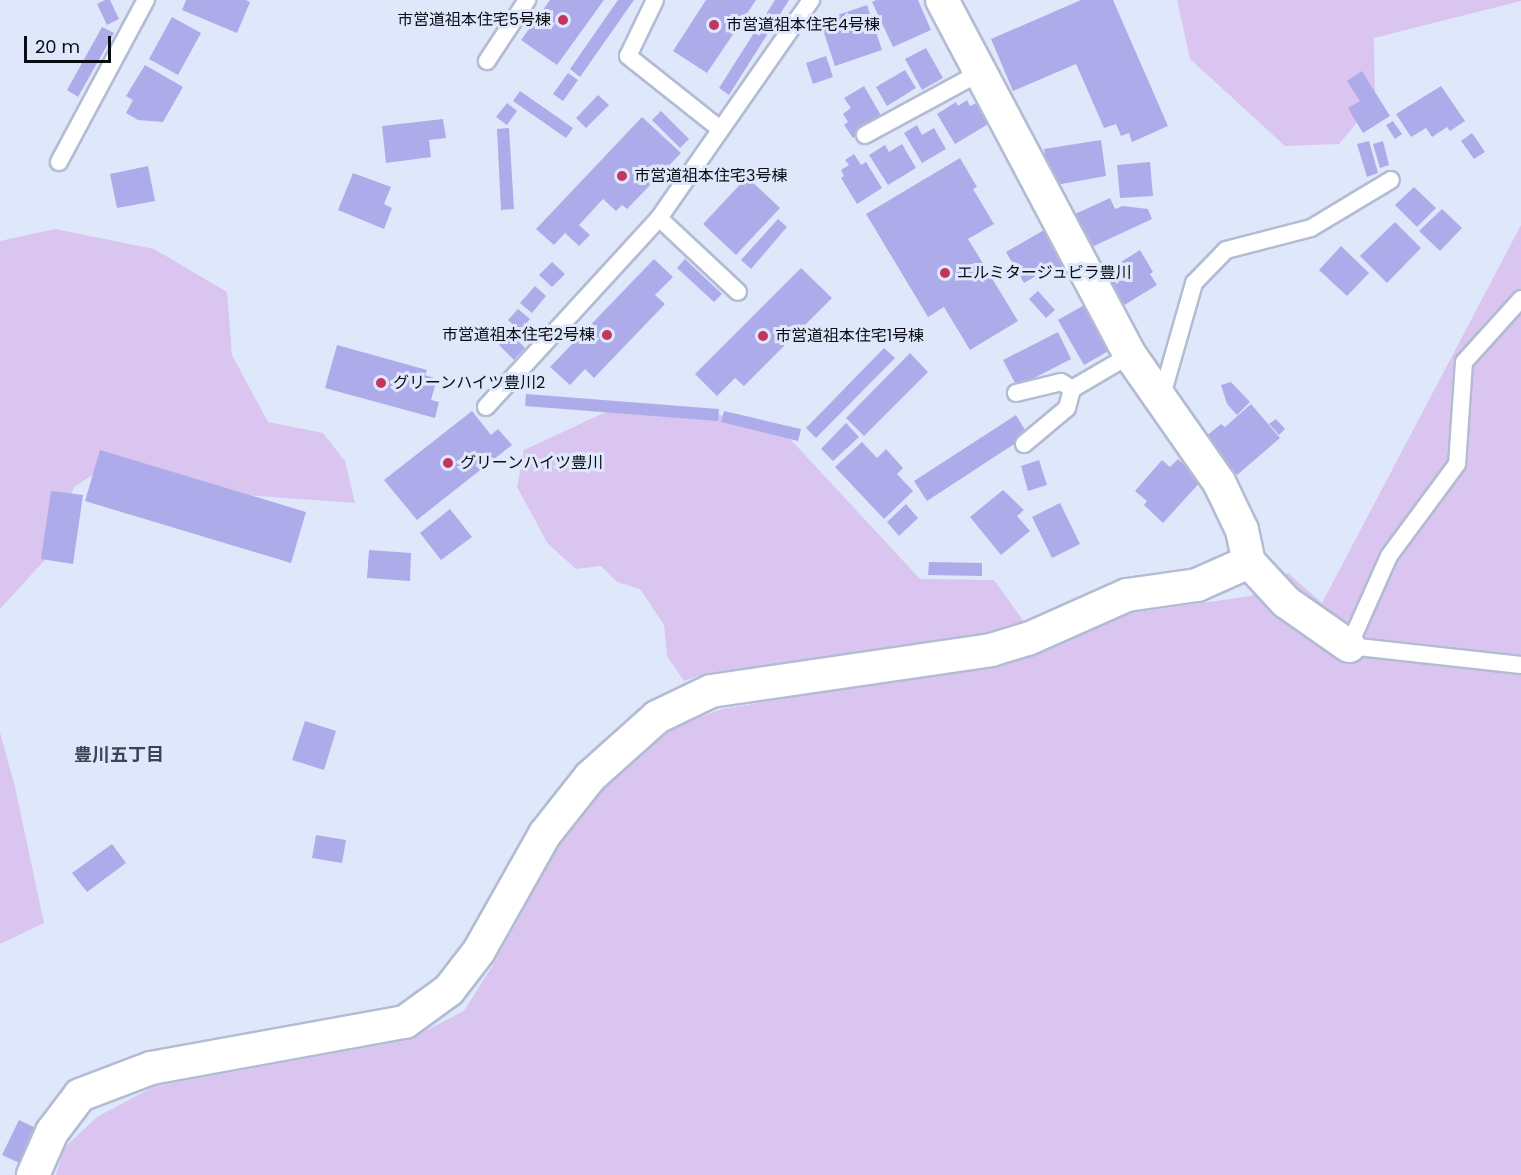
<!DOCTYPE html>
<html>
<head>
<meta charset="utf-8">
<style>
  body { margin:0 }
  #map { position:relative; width:1521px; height:1175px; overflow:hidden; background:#dfe8fb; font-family:Poppins,"Noto Sans JP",sans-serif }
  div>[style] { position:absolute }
  .green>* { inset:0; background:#d9c5ef }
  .building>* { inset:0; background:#aeabea }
  .roads { filter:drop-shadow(2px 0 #b2bcd3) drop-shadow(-2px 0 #b2bcd3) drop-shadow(0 2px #b2bcd3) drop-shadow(0 -2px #b2bcd3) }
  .service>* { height:16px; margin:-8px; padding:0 8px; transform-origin:8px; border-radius:8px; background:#fff }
  .minor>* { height:32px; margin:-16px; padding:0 16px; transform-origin:16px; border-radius:16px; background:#fff }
  .dots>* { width:16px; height:16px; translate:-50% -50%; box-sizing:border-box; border:3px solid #dfe8fb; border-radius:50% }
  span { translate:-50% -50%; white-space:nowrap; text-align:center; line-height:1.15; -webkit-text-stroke:6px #dfe8fb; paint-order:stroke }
  .poi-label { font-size:16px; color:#0a0d15 }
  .right { translate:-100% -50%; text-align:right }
  .left { translate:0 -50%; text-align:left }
  .neighbourhood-label { font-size:18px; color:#3b4356; font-weight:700 }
  .scale { position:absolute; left:24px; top:36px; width:87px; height:27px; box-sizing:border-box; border:3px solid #0a0d15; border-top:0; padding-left:8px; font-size:18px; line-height:21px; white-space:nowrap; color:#0a0d15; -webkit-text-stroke:4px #dfe8fb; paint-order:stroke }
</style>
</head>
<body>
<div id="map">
  <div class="green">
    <div style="clip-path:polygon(1177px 0,1521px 0,1521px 1px,1374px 38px,1375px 101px,1339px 144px,1285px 146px,1190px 59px)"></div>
    <div style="clip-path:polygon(1521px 225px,1521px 1175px,56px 1175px,64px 1148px,97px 1117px,155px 1086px,408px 1040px,464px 1011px,493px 965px,562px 840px,605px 783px,666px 729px,722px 709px,995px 663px,1035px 651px,1124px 614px,1251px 596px,1288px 573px,1322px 603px)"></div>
    <div style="clip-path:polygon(55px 229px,154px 249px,227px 292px,232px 355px,268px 422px,323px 433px,345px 461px,355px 503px,216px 493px,119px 458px,74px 487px,54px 550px,0 609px,0 241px)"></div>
    <div style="clip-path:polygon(686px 408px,780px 428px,920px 579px,994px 580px,1025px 623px,988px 638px,707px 673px,684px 681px,667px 656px,664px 625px,640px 589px,617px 582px,601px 566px,576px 569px,548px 544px,517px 487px,524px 450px,608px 411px)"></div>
    <div style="clip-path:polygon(0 732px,15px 787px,44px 923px,0 944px)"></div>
  </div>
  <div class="building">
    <div style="clip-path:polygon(105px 0,110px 0,119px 19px,107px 25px,97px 4px)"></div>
    <div style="clip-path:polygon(186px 0,246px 0,250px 2px,237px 33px,182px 10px)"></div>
    <div style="clip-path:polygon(550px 0,604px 0,557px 65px,521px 40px)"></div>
    <div style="clip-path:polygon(618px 0,634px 0,580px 77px,570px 69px)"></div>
    <div style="clip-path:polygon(706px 0,756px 0,707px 73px,673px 51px)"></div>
    <div style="clip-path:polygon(775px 0,789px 0,729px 95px,719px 88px)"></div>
    <div style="clip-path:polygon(876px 0,918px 0,931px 30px,893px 47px,872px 2px)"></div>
    <div style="clip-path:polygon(1081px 0,1113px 0,1168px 126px,1132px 142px,1129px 133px,1121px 136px,1116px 124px,1104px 128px,1076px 64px,1013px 91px,991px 39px)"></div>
    <div style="clip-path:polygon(867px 5px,882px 50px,835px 66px,820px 21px)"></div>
    <div style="clip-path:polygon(172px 17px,201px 33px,178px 75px,149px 59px)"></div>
    <div style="clip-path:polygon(102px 27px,114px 33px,78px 97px,67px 90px)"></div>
    <div style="clip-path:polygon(926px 48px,943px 78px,922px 90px,905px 59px)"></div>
    <div style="clip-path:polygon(826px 56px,833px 77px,813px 84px,806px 63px)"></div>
    <div style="clip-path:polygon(145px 65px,183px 87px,163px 122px,138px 120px,126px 113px,133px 100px,126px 96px)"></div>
    <div style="clip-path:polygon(905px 70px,916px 88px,887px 106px,876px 87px)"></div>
    <div style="clip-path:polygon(1362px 71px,1390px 116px,1363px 133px,1348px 108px,1360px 101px,1347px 81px)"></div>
    <div style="clip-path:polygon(568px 73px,578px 80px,563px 101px,553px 94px)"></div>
    <div style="clip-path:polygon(864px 86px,883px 119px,853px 138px,844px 125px,848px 122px,843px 114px,851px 108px,844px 98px)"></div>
    <div style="clip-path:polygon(1441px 86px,1465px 121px,1450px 131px,1447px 127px,1432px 137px,1426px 128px,1411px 137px,1396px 114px)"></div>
    <div style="clip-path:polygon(520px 91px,573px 128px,566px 138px,513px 101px)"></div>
    <div style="clip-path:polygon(598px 95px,609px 105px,586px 128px,576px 118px)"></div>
    <div style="clip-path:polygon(967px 100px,970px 106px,977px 103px,990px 123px,955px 144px,937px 114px,956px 102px,958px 106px)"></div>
    <div style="clip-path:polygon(507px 103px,517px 111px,507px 125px,496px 117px)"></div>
    <div style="clip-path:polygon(661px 111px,689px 139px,680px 148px,652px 120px)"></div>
    <div style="clip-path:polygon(642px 117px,681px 153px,627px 209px,622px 205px,616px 211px,603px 199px,579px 225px,590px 235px,579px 246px,565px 233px,554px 245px,536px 229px)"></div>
    <div style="clip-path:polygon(443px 119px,446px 138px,429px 140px,431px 157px,386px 163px,382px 126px)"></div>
    <div style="clip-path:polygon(1393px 121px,1402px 134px,1395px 139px,1386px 125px)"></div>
    <div style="clip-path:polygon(917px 125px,922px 135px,934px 128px,946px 149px,922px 163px,904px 133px)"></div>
    <div style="clip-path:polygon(509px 128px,514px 209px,501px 210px,497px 129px)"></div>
    <div style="clip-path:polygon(1472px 133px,1485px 152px,1474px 159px,1461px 141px)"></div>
    <div style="clip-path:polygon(1101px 140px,1106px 176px,1050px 186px,1044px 149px)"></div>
    <div style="clip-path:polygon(1369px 141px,1378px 173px,1367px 177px,1357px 144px)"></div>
    <div style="clip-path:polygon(1383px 141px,1389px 165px,1380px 168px,1373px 144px)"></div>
    <div style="clip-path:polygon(902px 144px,916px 168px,888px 185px,869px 155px,885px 145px,889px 152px)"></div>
    <div style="clip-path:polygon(854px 154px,861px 165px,866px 162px,882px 188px,857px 204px,841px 178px,844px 176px,841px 170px,849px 165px,845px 160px)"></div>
    <div style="clip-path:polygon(960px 158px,977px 187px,973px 189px,994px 224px,968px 239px,1018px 321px,970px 350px,944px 307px,928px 317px,866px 214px)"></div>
    <div style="clip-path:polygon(1150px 162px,1153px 196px,1120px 198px,1117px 165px)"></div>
    <div style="clip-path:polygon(148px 166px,155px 201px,117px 208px,110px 174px)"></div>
    <div style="clip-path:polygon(353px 173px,391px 187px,384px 204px,392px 208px,384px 229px,338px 210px)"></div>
    <div style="clip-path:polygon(747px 177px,780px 208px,736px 255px,703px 224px)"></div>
    <div style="clip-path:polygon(1414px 187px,1436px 208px,1417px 227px,1395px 205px)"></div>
    <div style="clip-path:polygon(1110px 198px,1115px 209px,1123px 206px,1148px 209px,1152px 219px,1079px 253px,1064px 219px)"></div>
    <div style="clip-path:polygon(1442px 209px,1462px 228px,1440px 251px,1419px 231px)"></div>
    <div style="clip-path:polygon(778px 219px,787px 227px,751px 269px,741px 260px)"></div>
    <div style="clip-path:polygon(1395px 222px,1421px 248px,1387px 283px,1360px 256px)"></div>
    <div style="clip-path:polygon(1044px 230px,1066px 268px,1052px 276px,1048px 269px,1024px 283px,1006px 252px)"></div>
    <div style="clip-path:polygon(1341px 246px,1369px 273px,1347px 296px,1319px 270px)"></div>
    <div style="clip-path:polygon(1140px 250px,1153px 272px,1150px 274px,1157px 285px,1121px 307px,1100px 275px)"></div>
    <div style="clip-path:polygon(654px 259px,673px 277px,655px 295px,665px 304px,594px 378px,585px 369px,570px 385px,550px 367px)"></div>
    <div style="clip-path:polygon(685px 259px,722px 294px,714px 302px,677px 268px)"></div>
    <div style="clip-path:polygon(552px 262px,565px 274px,552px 287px,539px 275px)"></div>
    <div style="clip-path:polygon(801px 268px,832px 298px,744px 386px,735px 378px,717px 396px,695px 374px)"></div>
    <div style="clip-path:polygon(535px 286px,546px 296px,532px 313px,520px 303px)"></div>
    <div style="clip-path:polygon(1038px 291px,1055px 310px,1046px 318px,1029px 299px)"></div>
    <div style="clip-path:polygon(1086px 304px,1112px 349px,1084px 365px,1058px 320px)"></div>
    <div style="clip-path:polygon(518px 309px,530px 319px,520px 331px,508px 320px)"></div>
    <div style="clip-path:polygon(1058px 332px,1071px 359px,1017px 387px,1003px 360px)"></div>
    <div style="clip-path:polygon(510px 333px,525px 348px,514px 360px,499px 345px)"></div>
    <div style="clip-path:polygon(337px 345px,427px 370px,425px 375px,437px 379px,431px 400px,439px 402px,435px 418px,325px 388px)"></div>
    <div style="clip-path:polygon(884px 348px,895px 358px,816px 438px,806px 428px)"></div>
    <div style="clip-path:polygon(910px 353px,928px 372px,864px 436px,846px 418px)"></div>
    <div style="clip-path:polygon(1231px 382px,1250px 402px,1237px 415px,1227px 404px,1221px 385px)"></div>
    <div style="clip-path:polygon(526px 394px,719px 409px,718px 421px,525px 406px)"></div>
    <div style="clip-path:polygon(1251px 404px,1280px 438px,1237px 475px,1204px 438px,1221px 424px,1225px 427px)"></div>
    <div style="clip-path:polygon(472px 411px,491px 435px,498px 429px,512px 445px,417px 520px,384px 480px)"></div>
    <div style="clip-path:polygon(724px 411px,801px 429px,798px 441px,721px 422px)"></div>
    <div style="clip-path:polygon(1016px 415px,1028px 435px,927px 501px,914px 481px)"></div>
    <div style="clip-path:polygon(1276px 419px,1285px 429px,1279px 435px,1269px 424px)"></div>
    <div style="clip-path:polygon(846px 423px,859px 437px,833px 461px,821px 449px)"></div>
    <div style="clip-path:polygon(862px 442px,877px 458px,886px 449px,903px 468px,897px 474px,913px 491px,884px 519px,835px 467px)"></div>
    <div style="clip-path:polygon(100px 450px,306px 512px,291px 563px,85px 501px)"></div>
    <div style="clip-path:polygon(1178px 459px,1202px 480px,1163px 523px,1144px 505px,1147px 501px,1135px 491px,1162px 460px,1170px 467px)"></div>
    <div style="clip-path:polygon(1039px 460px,1047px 485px,1028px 491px,1021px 466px)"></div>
    <div style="clip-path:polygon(1003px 490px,1024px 510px,1017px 516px,1030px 531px,1001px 555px,970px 517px)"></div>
    <div style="clip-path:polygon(51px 491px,83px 495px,73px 564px,41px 559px)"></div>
    <div style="clip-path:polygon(1060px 503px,1080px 544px,1052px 558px,1032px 517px)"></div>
    <div style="clip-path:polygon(906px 504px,918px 518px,899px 536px,887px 522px)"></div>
    <div style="clip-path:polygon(450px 509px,472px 537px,441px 560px,420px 533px)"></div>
    <div style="clip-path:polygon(369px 550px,411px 553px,410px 581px,367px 578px)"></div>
    <div style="clip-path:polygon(929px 562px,982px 563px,982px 576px,928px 575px)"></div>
    <div style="clip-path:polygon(305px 721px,336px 731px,324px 770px,292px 760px)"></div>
    <div style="clip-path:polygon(316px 835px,346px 840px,342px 863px,312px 858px)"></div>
    <div style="clip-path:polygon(112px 844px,126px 863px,87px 892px,72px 873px)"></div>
    <div style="clip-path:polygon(19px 1120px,42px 1131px,26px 1166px,2px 1155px)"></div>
  </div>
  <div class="roads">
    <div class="service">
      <div style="left:655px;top:0;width:62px;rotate:115.7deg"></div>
      <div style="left:628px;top:56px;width:117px;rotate:38.4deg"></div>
      <div style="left:487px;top:61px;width:73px;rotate:-56.7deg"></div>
      <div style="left:865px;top:135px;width:130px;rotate:-28.5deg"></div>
      <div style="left:59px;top:162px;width:184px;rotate:-61.8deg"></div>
      <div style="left:659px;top:218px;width:108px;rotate:43.1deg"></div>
      <div style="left:1521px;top:299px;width:85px;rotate:132.1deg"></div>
      <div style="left:1464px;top:362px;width:102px;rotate:93.9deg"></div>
      <div style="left:1457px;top:464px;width:114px;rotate:126.5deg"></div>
      <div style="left:1389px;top:556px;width:98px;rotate:114deg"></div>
      <div style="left:1349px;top:646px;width:173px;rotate:6.3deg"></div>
      <div style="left:1016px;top:393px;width:46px;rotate:-13.7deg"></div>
      <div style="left:1061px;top:382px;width:13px;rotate:32deg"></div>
      <div style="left:1161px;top:399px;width:121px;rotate:-74.1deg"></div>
      <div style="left:1194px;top:283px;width:46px;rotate:-45.9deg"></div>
      <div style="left:1226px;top:250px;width:88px;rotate:-14.5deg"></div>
      <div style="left:1311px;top:228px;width:93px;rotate:-31deg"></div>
      <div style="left:486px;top:407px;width:256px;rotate:-47.5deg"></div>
      <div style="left:659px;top:218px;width:266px;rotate:-55.1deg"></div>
      <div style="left:1024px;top:444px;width:56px;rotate:-39.9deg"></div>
      <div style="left:1067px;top:408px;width:20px;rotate:-75deg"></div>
      <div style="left:1072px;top:389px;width:67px;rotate:-30.4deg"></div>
    </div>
    <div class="minor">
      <div style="left:942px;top:0;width:402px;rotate:62.1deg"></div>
      <div style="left:1130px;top:355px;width:155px;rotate:55deg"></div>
      <div style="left:1219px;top:482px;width:53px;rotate:64.4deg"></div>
      <div style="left:1242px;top:530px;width:33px;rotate:78deg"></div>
      <div style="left:1249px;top:562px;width:54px;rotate:47.2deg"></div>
      <div style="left:1286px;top:602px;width:77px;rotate:34.9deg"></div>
      <div style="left:33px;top:1175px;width:47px;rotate:-66.2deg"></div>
      <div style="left:52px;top:1132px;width:46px;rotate:-52.9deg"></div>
      <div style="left:80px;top:1095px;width:76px;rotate:-20.8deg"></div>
      <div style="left:151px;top:1068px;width:258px;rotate:-10.3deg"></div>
      <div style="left:405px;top:1022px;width:54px;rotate:-36deg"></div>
      <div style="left:449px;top:990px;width:49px;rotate:-52.4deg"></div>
      <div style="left:479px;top:951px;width:134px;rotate:-60.6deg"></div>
      <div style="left:545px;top:834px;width:73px;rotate:-51.7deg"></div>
      <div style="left:590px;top:777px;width:90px;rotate:-41.8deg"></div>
      <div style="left:657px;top:717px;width:60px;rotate:-25.7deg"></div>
      <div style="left:711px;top:691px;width:283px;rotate:-8.3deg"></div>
      <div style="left:991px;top:650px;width:39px;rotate:-17deg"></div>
      <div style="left:1028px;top:639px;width:108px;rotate:-24deg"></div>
      <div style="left:1127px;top:595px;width:71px;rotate:-8.1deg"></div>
      <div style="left:1197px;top:585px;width:57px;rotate:-23.9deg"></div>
    </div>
  </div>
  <div class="dots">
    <div style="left:563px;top:20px;background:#c33561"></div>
    <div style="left:714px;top:25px;background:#c33561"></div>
    <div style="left:622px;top:176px;background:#c33561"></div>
    <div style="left:945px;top:273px;background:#c33561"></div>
    <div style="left:607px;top:335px;background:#c33561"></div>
    <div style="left:763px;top:336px;background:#c33561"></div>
    <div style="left:381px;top:383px;background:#c33561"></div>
    <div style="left:448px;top:463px;background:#c33561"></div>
  </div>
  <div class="poi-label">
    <span class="right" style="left:551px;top:20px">市営道祖本住宅5号棟</span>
    <span class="left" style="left:726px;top:25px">市営道祖本住宅4号棟</span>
    <span class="left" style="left:634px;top:176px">市営道祖本住宅3号棟</span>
    <span class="left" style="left:957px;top:273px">エルミタージュビラ豊川</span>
    <span class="right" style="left:595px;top:335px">市営道祖本住宅2号棟</span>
    <span class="left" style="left:775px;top:336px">市営道祖本住宅1号棟</span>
    <span class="left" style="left:393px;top:383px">グリーンハイツ豊川2</span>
    <span class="left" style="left:460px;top:463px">グリーンハイツ豊川</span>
  </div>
  <div class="neighbourhood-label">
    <span style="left:119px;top:755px">豊川五丁目</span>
  </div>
  <div class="scale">20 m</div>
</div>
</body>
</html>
